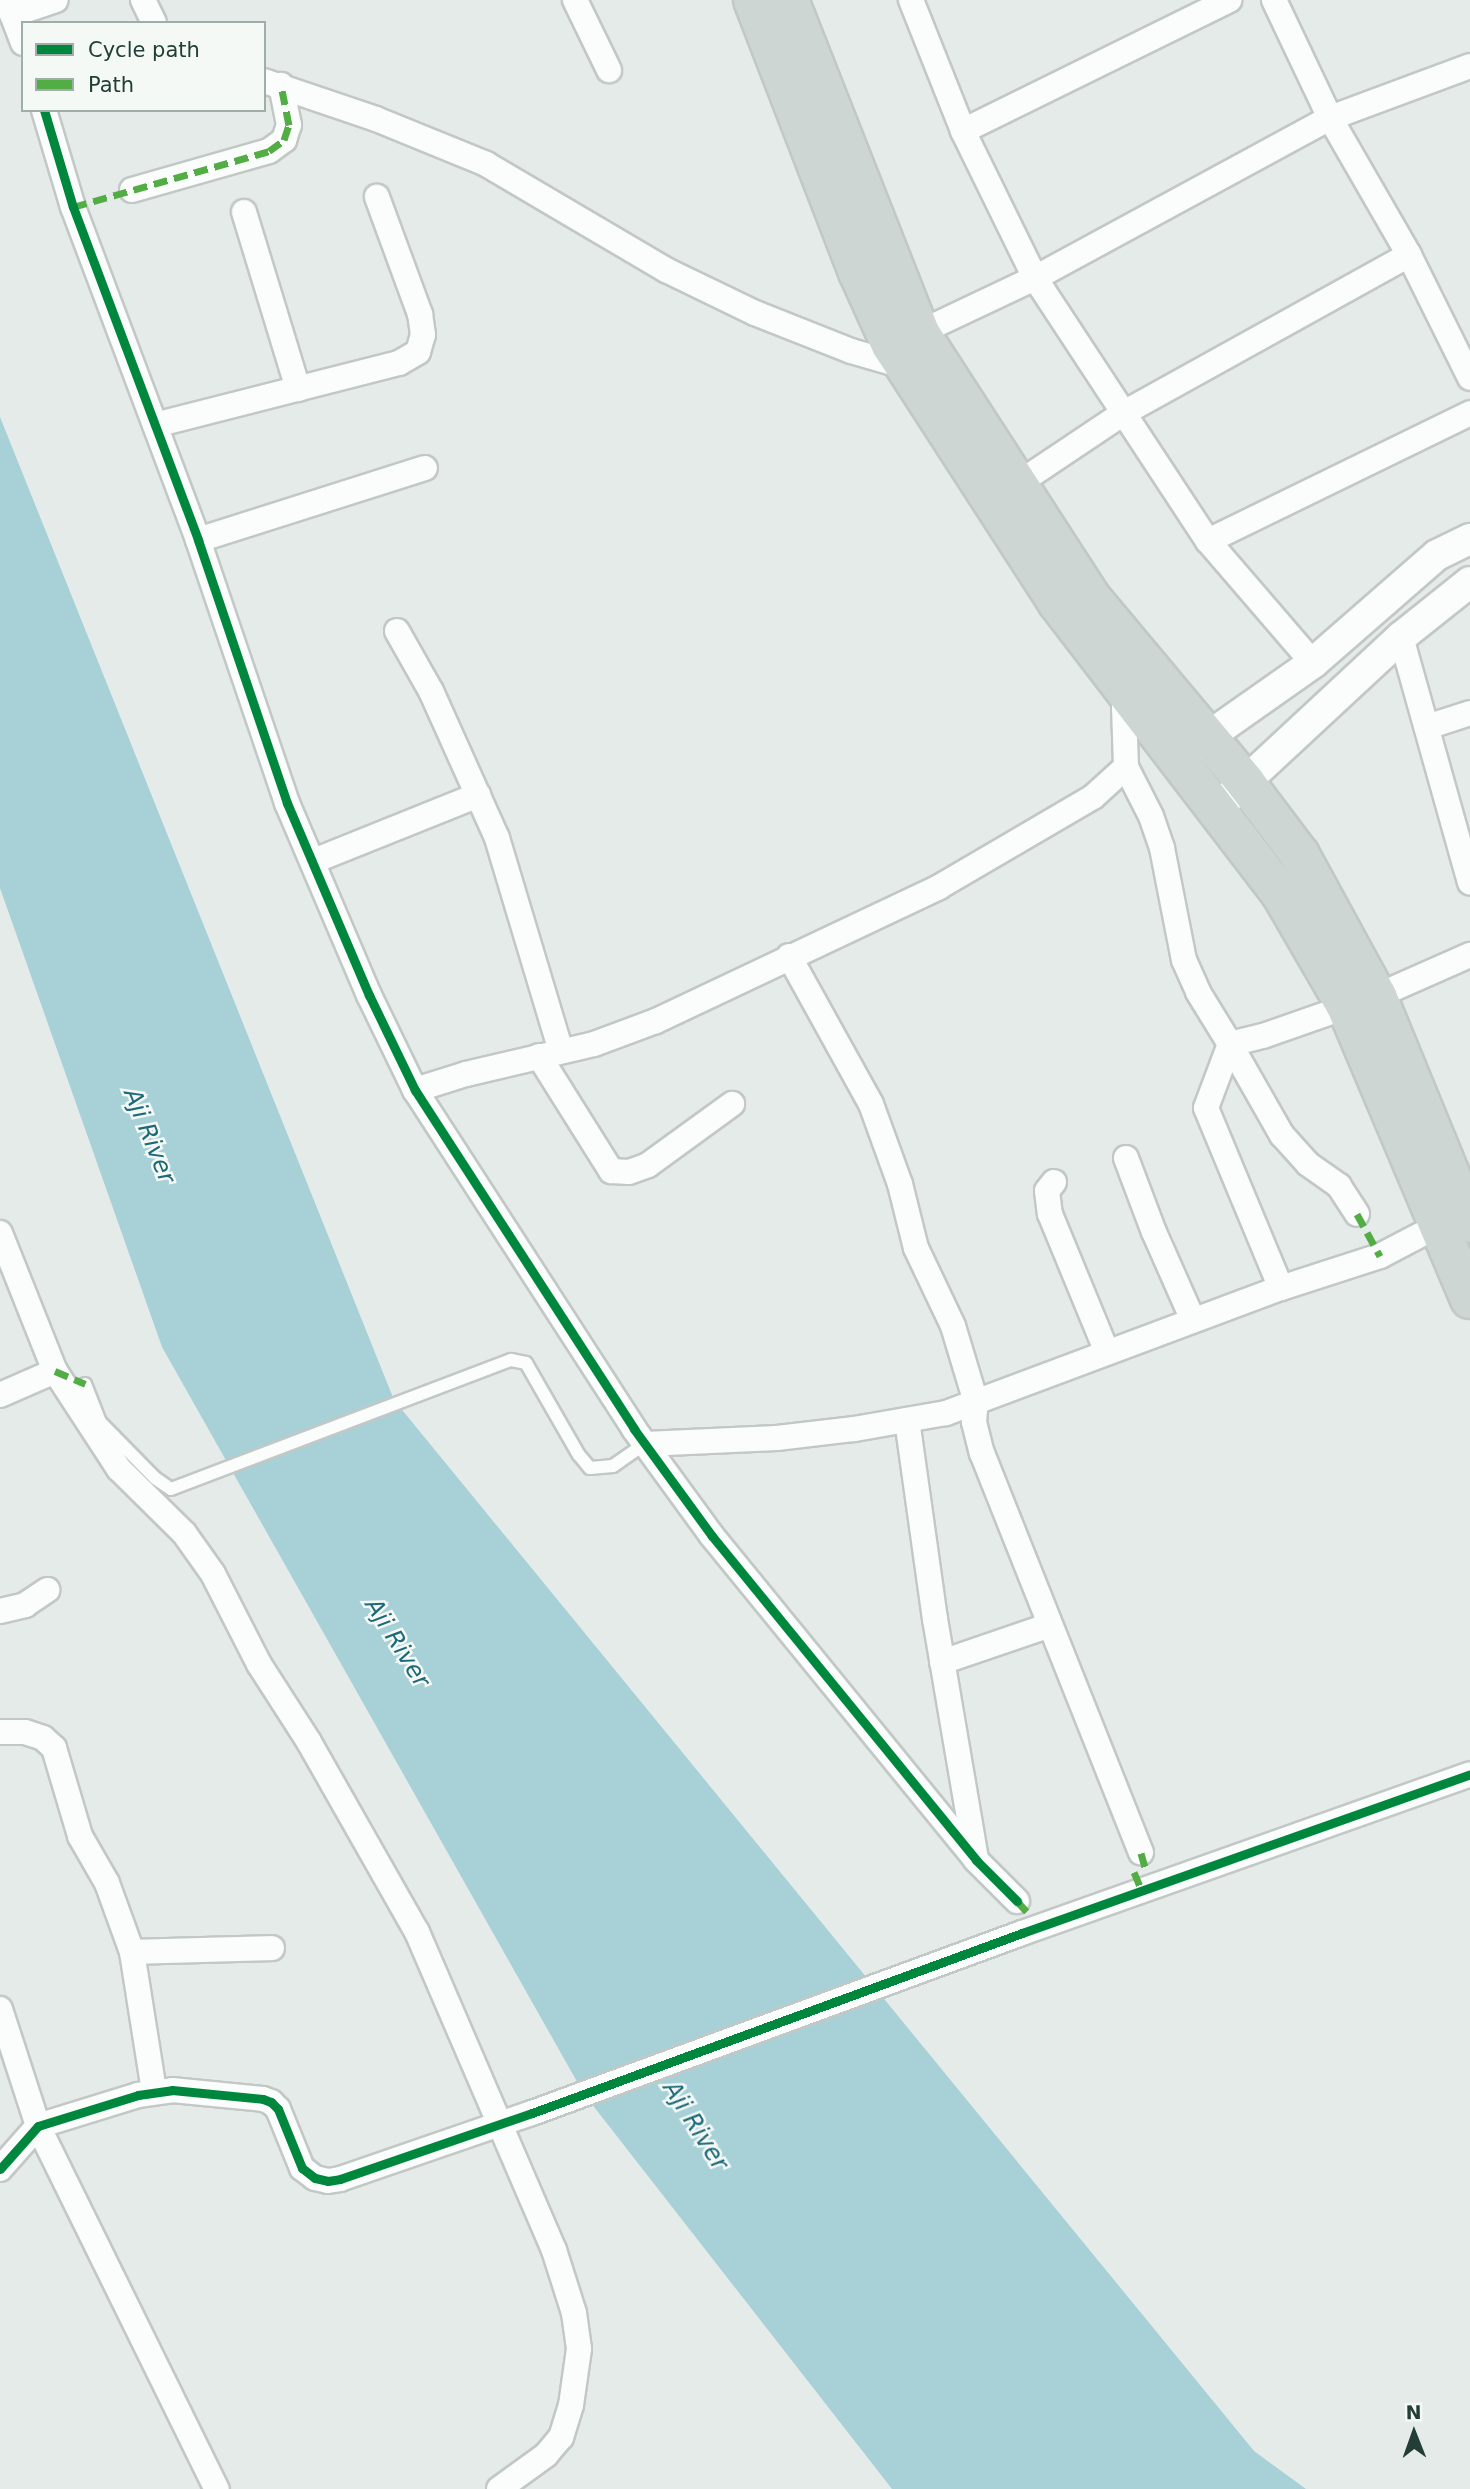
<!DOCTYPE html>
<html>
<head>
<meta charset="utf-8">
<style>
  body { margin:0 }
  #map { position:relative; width:1470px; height:2489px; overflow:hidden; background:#e5ebe8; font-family:"DejaVu Sans",sans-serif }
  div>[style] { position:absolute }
  .water>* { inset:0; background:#a7d1d7 }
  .roads { filter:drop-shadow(2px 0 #c2c8c5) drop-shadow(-2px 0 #c2c8c5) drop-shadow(0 2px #c2c8c5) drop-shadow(0 -2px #c2c8c5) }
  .service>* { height:12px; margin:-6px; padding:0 6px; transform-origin:6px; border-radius:6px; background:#fbfcfc }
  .minor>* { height:24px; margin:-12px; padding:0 12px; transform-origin:12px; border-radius:12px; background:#fbfcfc }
  .tertiary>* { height:30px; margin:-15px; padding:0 15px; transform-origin:15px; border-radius:15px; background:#fbfcfc }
  .primary>* { height:38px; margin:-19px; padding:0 19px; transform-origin:19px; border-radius:19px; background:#ced6d4 }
  .quiet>* { height:7px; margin-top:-3.5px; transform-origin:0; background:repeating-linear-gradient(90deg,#53ad45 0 14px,transparent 0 21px) }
  .cycleway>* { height:9px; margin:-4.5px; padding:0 4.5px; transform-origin:4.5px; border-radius:4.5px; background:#00873e }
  span { translate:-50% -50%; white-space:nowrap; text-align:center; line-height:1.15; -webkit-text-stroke:5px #f4f9f6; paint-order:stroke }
  .water-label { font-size:24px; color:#1e6979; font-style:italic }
  .legend { position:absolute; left:21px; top:21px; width:245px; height:91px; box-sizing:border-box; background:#f4f9f6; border:2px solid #a0aeaa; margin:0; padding:9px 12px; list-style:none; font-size:21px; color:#233e37 }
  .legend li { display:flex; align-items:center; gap:14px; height:35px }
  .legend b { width:35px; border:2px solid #a0aeaa }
  .north { position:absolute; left:1379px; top:2398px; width:70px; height:70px; -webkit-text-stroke:5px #f4f9f6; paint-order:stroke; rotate:359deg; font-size:19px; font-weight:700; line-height:28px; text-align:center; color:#233e37 }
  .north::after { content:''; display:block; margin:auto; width:24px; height:32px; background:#233e37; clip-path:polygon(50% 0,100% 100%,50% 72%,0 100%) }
</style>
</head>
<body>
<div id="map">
  <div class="water">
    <div style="clip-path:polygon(0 417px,394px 1400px,1254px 2451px,1306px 2489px,892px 2489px,584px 2094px,162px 1347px,0 888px)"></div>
  </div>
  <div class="roads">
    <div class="service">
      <div style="left:85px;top:1384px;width:41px;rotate:68.5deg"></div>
      <div style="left:100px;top:1422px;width:78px;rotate:45.5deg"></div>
      <div style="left:155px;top:1478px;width:19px;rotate:35deg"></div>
      <div style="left:171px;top:1489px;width:364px;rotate:-20.8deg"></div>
      <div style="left:511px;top:1360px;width:15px;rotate:11deg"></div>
      <div style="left:526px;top:1363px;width:106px;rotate:60.1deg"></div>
      <div style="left:579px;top:1455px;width:17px;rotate:50deg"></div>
      <div style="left:590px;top:1468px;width:23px;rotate:-5deg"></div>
      <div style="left:613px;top:1466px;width:39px;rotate:-35deg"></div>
    </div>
    <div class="minor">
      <div style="left:143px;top:0;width:25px;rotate:64deg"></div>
      <div style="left:575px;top:0;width:78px;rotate:64.1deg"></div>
      <div style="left:911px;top:0;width:141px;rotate:68.3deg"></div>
      <div style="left:963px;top:131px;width:164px;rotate:63.9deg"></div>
      <div style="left:1035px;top:278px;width:315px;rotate:56.7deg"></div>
      <div style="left:1208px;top:541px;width:161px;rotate:49.3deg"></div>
      <div style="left:1274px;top:0;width:131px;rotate:64.6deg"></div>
      <div style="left:1330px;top:118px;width:158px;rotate:60deg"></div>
      <div style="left:1409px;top:255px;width:137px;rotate:63.6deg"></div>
      <div style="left:7px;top:1px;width:45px;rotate:69.1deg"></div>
      <div style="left:12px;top:15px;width:46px;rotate:-18.8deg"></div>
      <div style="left:264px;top:81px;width:118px;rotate:18.7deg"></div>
      <div style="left:376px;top:119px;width:119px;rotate:22.2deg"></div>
      <div style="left:486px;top:164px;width:209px;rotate:30.5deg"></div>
      <div style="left:666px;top:270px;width:99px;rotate:25.8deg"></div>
      <div style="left:755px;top:313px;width:103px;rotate:21.6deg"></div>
      <div style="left:851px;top:351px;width:54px;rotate:16.1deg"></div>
      <div style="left:44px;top:110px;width:101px;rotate:73.4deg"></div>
      <div style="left:73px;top:207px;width:356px;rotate:69.4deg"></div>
      <div style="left:198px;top:540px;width:278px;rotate:71.3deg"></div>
      <div style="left:287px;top:803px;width:209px;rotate:66.9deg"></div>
      <div style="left:369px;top:995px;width:106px;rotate:64.2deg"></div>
      <div style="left:415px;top:1090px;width:404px;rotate:57.1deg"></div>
      <div style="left:634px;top:1429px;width:132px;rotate:53.9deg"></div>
      <div style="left:712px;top:1536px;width:418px;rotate:50.8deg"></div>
      <div style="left:976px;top:1860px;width:58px;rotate:45deg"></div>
      <div style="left:963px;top:131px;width:297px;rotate:-26.2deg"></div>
      <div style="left:132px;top:190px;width:142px;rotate:-15.9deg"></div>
      <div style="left:269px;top:151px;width:19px;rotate:-36deg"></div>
      <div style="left:284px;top:140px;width:16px;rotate:-72deg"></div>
      <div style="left:289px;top:125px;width:41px;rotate:-101.3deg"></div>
      <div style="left:244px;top:212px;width:185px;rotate:73deg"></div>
      <div style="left:908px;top:338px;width:140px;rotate:-25.3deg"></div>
      <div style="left:1035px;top:278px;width:336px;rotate:-28.5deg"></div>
      <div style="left:1330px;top:118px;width:149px;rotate:-20.4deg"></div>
      <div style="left:155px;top:425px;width:252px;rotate:-14.3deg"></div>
      <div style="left:399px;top:363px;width:22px;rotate:-30deg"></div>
      <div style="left:418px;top:352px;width:18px;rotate:-74deg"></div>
      <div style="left:423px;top:335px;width:21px;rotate:-98deg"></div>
      <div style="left:420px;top:314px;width:125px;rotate:-110.2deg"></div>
      <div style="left:1016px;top:485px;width:128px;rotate:-33.8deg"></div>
      <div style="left:1122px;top:414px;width:328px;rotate:-29deg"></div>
      <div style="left:198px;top:540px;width:238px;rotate:-17.6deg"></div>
      <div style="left:1208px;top:541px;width:292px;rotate:-26deg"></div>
      <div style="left:397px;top:631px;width:69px;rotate:60.5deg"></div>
      <div style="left:431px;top:691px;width:161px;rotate:65.8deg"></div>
      <div style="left:497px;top:838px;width:222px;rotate:73.3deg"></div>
      <div style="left:1401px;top:637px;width:255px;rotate:74.3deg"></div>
      <div style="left:1427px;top:727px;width:45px;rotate:-18deg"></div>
      <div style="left:1126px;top:767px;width:55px;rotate:63deg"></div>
      <div style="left:1151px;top:816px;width:34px;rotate:71deg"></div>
      <div style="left:1162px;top:848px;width:114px;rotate:78.9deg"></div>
      <div style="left:1184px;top:960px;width:35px;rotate:66deg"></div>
      <div style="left:1198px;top:992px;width:61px;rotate:58.4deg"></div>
      <div style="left:1230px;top:1044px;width:34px;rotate:-14deg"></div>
      <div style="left:1263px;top:1036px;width:121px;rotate:-19.3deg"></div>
      <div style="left:1377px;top:996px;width:102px;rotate:-23.8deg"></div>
      <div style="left:314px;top:861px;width:177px;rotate:-21.9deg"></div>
      <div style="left:789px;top:956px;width:169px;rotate:61deg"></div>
      <div style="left:871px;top:1104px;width:85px;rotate:70.1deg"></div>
      <div style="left:900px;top:1184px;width:66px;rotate:76deg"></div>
      <div style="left:916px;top:1248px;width:86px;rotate:64.6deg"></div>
      <div style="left:953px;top:1326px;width:79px;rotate:73.2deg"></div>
      <div style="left:976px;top:1402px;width:20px;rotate:96deg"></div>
      <div style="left:974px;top:1422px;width:32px;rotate:76deg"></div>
      <div style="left:982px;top:1453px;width:430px;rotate:68.3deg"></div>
      <div style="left:1230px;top:1044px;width:68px;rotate:110.6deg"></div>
      <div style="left:1206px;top:1108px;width:195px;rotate:67.4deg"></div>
      <div style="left:1230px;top:1044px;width:105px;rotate:60.3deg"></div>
      <div style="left:1282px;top:1135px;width:39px;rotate:48deg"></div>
      <div style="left:1308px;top:1164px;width:38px;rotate:35deg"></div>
      <div style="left:1339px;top:1186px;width:33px;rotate:57deg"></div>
      <div style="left:539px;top:1056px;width:136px;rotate:57.9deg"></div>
      <div style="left:611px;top:1171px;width:18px;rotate:3deg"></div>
      <div style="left:629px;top:1172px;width:20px;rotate:-20deg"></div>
      <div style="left:648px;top:1165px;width:104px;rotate:-36deg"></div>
      <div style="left:415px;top:1090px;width:53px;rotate:-17.4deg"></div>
      <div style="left:466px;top:1074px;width:131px;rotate:-13.2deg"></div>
      <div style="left:594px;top:1044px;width:66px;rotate:-20.4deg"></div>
      <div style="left:656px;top:1021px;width:313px;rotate:-25.3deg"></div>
      <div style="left:939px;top:887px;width:178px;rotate:-30.3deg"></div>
      <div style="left:1093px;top:797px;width:45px;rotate:-42.3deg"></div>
      <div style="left:1126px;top:767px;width:59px;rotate:-91.9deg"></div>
      <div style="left:1124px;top:708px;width:17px;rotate:-73deg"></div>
      <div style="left:1126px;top:1158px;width:79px;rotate:69.3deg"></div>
      <div style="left:1154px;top:1232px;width:96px;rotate:66.1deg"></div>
      <div style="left:1054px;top:1182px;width:11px;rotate:128deg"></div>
      <div style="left:1047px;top:1191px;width:23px;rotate:83deg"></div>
      <div style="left:1050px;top:1214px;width:149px;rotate:67.6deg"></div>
      <div style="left:0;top:1233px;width:149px;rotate:68.3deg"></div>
      <div style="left:55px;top:1371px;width:117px;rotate:56.9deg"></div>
      <div style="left:119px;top:1469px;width:91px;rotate:44.6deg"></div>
      <div style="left:184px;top:1533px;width:50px;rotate:54.7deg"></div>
      <div style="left:213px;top:1574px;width:101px;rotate:62.9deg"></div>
      <div style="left:259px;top:1664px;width:93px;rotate:57.3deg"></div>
      <div style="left:309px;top:1742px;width:219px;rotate:60.4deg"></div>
      <div style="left:417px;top:1932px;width:346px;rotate:66.7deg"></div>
      <div style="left:554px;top:2250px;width:66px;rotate:72.4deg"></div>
      <div style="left:574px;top:2313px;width:36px;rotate:82deg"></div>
      <div style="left:579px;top:2349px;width:57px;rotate:98.1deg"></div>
      <div style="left:571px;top:2405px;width:34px;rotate:107deg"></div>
      <div style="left:561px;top:2437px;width:23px;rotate:130deg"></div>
      <div style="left:546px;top:2455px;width:58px;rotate:144.1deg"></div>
      <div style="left:0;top:1395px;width:60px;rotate:-23.6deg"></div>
      <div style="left:907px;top:1420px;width:201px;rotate:82deg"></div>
      <div style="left:935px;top:1619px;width:242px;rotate:80.3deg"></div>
      <div style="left:645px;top:1444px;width:132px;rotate:-2.6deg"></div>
      <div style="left:777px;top:1438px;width:78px;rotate:-6.7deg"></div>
      <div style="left:854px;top:1429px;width:93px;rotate:-9.9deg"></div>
      <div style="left:946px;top:1413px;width:358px;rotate:-20.5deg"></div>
      <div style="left:1281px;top:1288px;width:104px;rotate:-17.9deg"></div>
      <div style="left:1380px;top:1256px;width:78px;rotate:-27.6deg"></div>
      <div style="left:0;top:1611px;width:26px;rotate:-13deg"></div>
      <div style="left:25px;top:1605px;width:27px;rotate:-34deg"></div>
      <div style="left:942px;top:1662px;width:114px;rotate:-18.9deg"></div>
      <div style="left:0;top:1732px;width:25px"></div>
      <div style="left:25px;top:1732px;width:19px;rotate:18deg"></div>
      <div style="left:43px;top:1738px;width:15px;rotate:42deg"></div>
      <div style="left:54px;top:1748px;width:92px;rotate:73.5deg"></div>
      <div style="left:80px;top:1836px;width:54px;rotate:60.1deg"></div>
      <div style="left:107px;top:1883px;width:73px;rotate:70.1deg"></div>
      <div style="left:132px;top:1952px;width:141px;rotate:81deg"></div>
      <div style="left:132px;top:1952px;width:140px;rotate:-1.6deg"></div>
      <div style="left:0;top:2009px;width:123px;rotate:72deg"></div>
      <div style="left:38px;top:2126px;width:405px;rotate:63.8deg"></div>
      <div style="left:0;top:2169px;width:57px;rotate:-48.5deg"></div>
      <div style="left:38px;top:2126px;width:105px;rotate:-17.2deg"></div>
      <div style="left:138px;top:2095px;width:34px;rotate:-8deg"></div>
      <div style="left:172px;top:2090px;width:91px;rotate:5.6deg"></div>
      <div style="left:263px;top:2099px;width:9px;rotate:21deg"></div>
      <div style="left:271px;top:2102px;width:10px;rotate:45deg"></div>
      <div style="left:278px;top:2109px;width:64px;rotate:67.9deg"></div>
      <div style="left:302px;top:2168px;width:16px;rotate:38deg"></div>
      <div style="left:315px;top:2178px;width:13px;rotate:13deg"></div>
      <div style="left:328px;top:2181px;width:12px;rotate:-9deg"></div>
      <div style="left:340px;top:2179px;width:203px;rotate:-19deg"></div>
      <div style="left:532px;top:2113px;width:522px;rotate:-20.17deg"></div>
      <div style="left:1022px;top:1933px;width:475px;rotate:-19.5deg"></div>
    </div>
    <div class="tertiary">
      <div style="left:1192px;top:748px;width:148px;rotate:-35.1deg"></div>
      <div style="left:1313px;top:663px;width:164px;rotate:-41.1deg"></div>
      <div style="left:1437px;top:555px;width:37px;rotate:-26deg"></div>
      <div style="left:1217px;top:808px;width:251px;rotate:-42.9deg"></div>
      <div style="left:1401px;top:637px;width:88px;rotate:-38.6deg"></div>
    </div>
    <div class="primary">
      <div style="left:753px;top:0;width:292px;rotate:68.9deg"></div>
      <div style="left:858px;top:272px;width:80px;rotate:65.7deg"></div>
      <div style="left:891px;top:345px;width:306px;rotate:57.1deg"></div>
      <div style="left:1057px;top:602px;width:368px;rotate:52.5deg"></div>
      <div style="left:1281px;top:894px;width:129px;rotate:59.9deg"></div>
      <div style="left:1346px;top:1006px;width:318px;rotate:67.1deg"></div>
      <div style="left:789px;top:0;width:358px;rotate:68.5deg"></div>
      <div style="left:920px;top:333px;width:318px;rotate:57.1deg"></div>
      <div style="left:1093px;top:600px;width:237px;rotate:50.1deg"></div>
      <div style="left:1245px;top:782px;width:91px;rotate:53deg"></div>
      <div style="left:1300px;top:855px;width:161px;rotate:61.4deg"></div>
      <div style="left:1377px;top:996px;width:245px;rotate:67.7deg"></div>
    </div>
  </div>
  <div class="quiet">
    <div style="left:73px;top:207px;width:204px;rotate:-15.9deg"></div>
    <div style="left:269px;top:151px;width:19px;rotate:-36deg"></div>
    <div style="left:284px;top:140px;width:16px;rotate:-72deg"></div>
    <div style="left:289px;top:125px;width:41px;rotate:-101.3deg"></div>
    <div style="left:1357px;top:1214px;width:48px;rotate:61.3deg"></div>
    <div style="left:55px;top:1371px;width:33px;rotate:23deg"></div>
    <div style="left:1141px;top:1853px;width:15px;rotate:74deg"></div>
    <div style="left:1134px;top:1872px;width:21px;rotate:67deg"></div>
    <div style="left:1017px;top:1901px;width:21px;rotate:47deg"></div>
  </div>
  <div class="cycleway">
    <div style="left:44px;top:110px;width:101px;rotate:73.4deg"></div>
    <div style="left:73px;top:207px;width:356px;rotate:69.4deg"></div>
    <div style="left:198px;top:540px;width:278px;rotate:71.3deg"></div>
    <div style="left:287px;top:803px;width:209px;rotate:66.9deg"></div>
    <div style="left:369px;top:995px;width:106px;rotate:64.2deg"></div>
    <div style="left:415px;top:1090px;width:404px;rotate:57.1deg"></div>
    <div style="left:634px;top:1429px;width:132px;rotate:53.9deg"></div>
    <div style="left:712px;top:1536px;width:418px;rotate:50.8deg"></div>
    <div style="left:976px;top:1860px;width:58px;rotate:45deg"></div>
    <div style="left:0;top:2169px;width:57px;rotate:-48.5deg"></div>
    <div style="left:38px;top:2126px;width:105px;rotate:-17.2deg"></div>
    <div style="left:138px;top:2095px;width:34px;rotate:-8deg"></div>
    <div style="left:172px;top:2090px;width:91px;rotate:5.6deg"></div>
    <div style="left:263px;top:2099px;width:9px;rotate:21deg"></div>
    <div style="left:271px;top:2102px;width:10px;rotate:45deg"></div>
    <div style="left:278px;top:2109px;width:64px;rotate:67.9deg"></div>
    <div style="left:302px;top:2168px;width:16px;rotate:38deg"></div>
    <div style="left:315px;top:2178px;width:13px;rotate:13deg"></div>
    <div style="left:328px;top:2181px;width:12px;rotate:-9deg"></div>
    <div style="left:340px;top:2179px;width:203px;rotate:-19deg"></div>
    <div style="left:532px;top:2113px;width:522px;rotate:-20.17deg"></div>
    <div style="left:1022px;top:1933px;width:475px;rotate:-19.5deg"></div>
  </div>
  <div class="water-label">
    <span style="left:149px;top:1136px;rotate:68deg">Aji River</span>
    <span style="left:397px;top:1643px;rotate:58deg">Aji River</span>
    <span style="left:695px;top:2126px;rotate:58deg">Aji River</span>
  </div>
  <ul class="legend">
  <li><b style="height:9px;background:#00873e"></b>Cycle path</li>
  <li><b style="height:9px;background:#53ad45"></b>Path</li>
  </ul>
  <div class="north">N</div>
</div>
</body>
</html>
